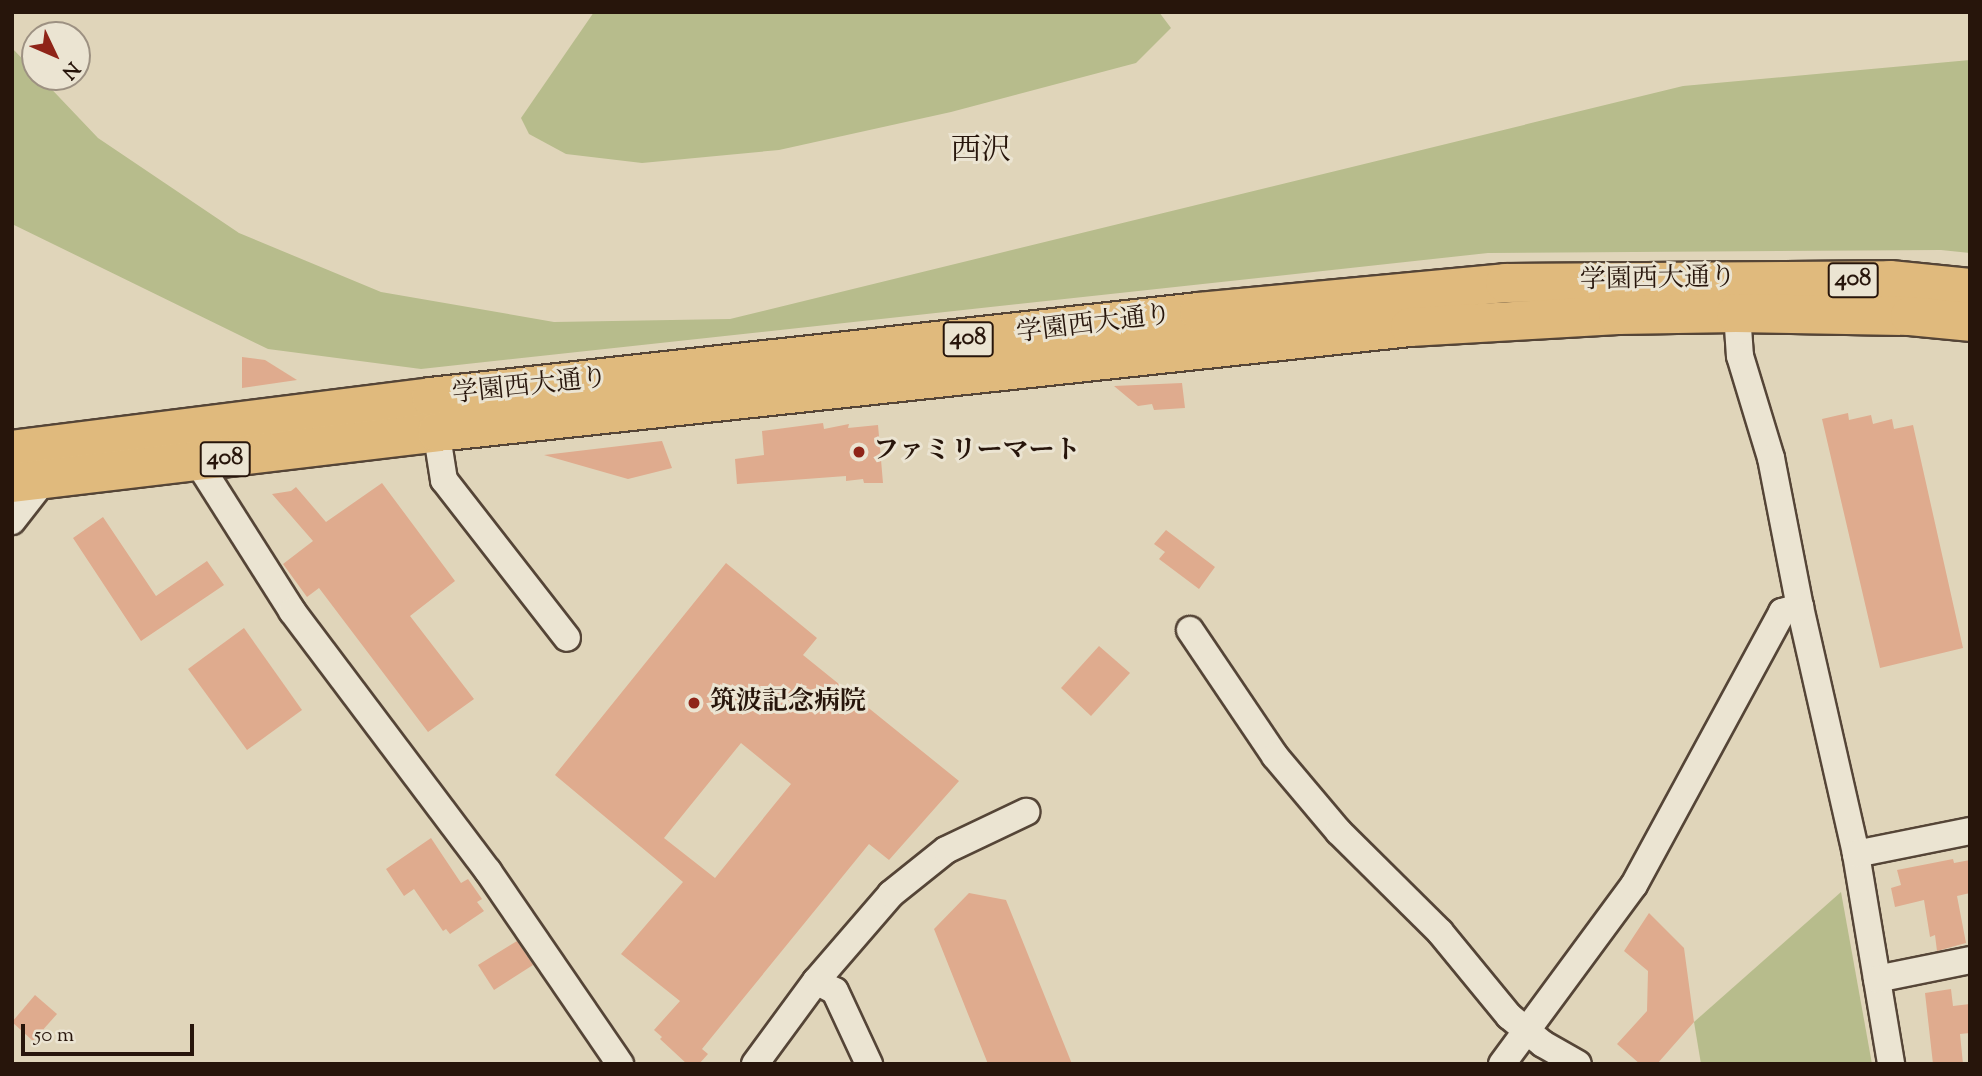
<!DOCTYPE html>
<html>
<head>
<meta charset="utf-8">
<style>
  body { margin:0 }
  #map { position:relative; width:1982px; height:1076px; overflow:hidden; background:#e0d5ba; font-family:"Sorts Mill Goudy","Noto Serif JP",serif }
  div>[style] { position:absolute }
  .green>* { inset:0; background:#b7bc8c }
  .building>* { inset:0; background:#dfab8e }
  .roads { filter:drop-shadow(2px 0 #554537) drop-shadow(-2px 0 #554537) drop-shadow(0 2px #554537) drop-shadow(0 -2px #554537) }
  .minor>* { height:26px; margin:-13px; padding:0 13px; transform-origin:13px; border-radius:13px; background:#ebe4d2 }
  .highway>* { height:38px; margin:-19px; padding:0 19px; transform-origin:19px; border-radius:19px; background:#e0ba7d }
  .dots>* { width:19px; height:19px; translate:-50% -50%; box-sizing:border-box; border:4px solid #ebe4d2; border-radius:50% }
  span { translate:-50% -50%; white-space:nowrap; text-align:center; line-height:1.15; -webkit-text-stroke:6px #ebe4d2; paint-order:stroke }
  .shield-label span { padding:2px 5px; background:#ebe4d2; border:2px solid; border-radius:5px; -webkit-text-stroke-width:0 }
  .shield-label { font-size:24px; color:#27150b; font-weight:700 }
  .street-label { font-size:26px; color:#27150b }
  .poi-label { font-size:26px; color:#27150b; font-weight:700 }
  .left { translate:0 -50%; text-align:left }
  .quarter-label { font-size:30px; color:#27150b }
  .frame { position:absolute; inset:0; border:14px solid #27150b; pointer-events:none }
  .north { position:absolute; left:21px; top:21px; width:70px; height:70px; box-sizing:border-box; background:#ebe4d2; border:2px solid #9d9182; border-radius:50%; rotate:134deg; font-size:19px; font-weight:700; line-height:28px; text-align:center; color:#27150b }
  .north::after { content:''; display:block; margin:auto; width:24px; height:32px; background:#8f2418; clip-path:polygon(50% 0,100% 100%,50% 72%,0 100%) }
  .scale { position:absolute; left:21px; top:1024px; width:173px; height:32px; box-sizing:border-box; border:4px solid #27150b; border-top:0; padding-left:9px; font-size:21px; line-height:24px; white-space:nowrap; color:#27150b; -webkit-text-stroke:5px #ebe4d2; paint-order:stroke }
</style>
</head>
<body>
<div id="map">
  <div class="green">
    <div style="clip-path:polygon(594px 12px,1159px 12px,1171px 28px,1136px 63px,951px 112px,779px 150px,642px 163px,566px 154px,529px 134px,521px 118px)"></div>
    <div style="clip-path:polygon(12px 48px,35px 72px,35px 77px,40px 77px,98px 138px,239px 233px,381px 292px,554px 322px,730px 319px,1683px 86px,1970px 60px,1970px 253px,1941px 250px,1488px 253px,421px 369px,268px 349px,12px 224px)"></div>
    <div style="clip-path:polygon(1841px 892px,1872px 1064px,1701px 1064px,1694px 1022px)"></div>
  </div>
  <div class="building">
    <div style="clip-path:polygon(242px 357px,265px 360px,297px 380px,242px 388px)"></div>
    <div style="clip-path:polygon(1182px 383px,1185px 408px,1154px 410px,1152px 404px,1138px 406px,1114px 386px)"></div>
    <div style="clip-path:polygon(1848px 413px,1849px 420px,1871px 415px,1873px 424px,1892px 419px,1894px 429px,1913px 425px,1963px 648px,1880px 668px,1822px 419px)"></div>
    <div style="clip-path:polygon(823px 423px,824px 429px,849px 424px,848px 428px,878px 425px,883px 483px,864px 483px,863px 479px,846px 481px,846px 476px,737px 484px,735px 459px,764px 455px,762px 431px)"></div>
    <div style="clip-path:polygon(662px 441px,672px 468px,628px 479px,544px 455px)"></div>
    <div style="clip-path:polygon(382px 483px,455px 581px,410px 616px,474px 699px,428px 732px,319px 588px,307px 597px,283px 564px,313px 541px,272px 494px,291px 491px,296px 487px,326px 522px)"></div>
    <div style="clip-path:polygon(103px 517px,156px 596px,207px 561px,224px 585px,141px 641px,73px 538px)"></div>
    <div style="clip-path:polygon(1166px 530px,1215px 567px,1199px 589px,1159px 559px,1165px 552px,1154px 544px)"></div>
    <div style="clip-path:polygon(evenodd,726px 563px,817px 638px,803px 655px,959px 781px,889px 860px,869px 844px,702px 1049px,708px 1054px,699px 1064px,687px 1064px,660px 1039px,662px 1037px,654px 1030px,680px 1001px,621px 954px,683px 882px,555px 775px,726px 563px,741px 743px,791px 784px,715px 878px,664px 838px,741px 743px)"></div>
    <div style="clip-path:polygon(244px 628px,302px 710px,247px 750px,188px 669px)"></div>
    <div style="clip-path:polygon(1099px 646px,1130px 673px,1091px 716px,1061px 688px)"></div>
    <div style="clip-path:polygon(431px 838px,461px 883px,468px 879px,482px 899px,477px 902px,484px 911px,450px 934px,446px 929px,443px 931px,414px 889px,404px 896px,386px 869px)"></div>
    <div style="clip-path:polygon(1953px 859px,1954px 863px,1970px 860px,1970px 893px,1957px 896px,1966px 943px,1937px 951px,1935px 935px,1930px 937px,1924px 900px,1895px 907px,1891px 888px,1901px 885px,1897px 870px)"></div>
    <div style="clip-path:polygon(969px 893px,1006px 900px,1072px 1064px,988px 1064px,934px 929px)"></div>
    <div style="clip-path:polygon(1649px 913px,1684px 948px,1694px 1022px,1657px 1064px,1640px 1064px,1617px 1044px,1647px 1011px,1648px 971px,1624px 951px)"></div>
    <div style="clip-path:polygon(517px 941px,533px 965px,494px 990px,478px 965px)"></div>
    <div style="clip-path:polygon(1951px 989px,1953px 1006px,1970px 1004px,1970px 1033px,1960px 1034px,1963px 1064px,1933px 1064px,1925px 993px)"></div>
    <div style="clip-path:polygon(35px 995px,57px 1014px,33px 1041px,12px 1022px)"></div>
  </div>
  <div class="roads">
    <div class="minor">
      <div style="left:1736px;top:298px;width:58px;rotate:86.1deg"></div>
      <div style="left:1740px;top:356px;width:107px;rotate:73.1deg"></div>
      <div style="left:1771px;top:458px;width:152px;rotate:79deg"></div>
      <div style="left:1800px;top:607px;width:253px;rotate:77.2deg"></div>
      <div style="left:1856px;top:854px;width:213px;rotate:80.5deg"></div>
      <div style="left:434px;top:417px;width:64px;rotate:81deg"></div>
      <div style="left:444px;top:480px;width:200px;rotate:52.1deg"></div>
      <div style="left:190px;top:450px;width:191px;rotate:57.6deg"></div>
      <div style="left:292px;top:611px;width:326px;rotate:53deg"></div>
      <div style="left:488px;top:871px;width:234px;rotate:55.6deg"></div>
      <div style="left:12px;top:521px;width:52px;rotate:-52deg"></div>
      <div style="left:1190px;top:630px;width:152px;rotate:56deg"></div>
      <div style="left:1275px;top:756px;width:99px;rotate:49.9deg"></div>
      <div style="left:1339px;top:832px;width:142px;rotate:44.7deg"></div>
      <div style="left:1440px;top:932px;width:109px;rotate:50.6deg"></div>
      <div style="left:1509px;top:1016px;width:44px;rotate:39.5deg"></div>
      <div style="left:1543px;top:1044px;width:40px;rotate:29.7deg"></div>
      <div style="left:1856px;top:854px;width:116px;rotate:-11.4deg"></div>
      <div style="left:1877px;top:979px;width:95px;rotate:-11.5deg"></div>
      <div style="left:816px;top:981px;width:21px;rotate:28deg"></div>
      <div style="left:835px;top:991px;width:81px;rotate:65deg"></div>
      <div style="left:755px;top:1064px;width:103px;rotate:-53.7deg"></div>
      <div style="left:816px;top:981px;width:115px;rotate:-49.2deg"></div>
      <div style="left:891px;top:894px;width:70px;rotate:-38.7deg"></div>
      <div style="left:946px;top:850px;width:89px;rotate:-25.4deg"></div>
      <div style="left:1502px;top:1064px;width:222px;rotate:-53.6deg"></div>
      <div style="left:1634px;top:885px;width:311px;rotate:-61.5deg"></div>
      <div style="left:1782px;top:612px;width:19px;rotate:-16deg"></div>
    </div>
    <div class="highway">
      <div style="left:12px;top:450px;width:422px;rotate:-7.2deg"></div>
      <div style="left:431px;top:397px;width:773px;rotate:-6.32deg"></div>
      <div style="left:1199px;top:312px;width:307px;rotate:-5.4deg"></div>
      <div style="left:1505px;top:283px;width:385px;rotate:-0.4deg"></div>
      <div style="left:1890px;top:280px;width:80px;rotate:5.7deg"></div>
      <div style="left:12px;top:483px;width:428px;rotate:-6.8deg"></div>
      <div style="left:437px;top:432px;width:979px;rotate:-6.16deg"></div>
      <div style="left:1410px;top:327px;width:208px;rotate:-3.3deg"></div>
      <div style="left:1618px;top:315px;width:118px;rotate:-1deg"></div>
      <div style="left:1736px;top:313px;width:174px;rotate:1deg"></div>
      <div style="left:1910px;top:316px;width:60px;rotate:5.7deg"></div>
    </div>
  </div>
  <div class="dots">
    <div style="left:859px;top:452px;background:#8f2418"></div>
    <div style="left:694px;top:703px;background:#8f2418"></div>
  </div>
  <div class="shield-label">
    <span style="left:1853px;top:280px">408</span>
    <span style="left:968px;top:339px">408</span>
    <span style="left:225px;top:459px">408</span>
  </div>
  <div class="street-label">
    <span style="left:1658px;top:280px;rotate:-1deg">学園西大通り</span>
    <span style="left:1094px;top:325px;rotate:-7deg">学園西大通り</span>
    <span style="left:530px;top:387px;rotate:-6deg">学園西大通り</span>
  </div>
  <div class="poi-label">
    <span class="left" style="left:873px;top:452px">ファミリーマート</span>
    <span class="left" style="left:710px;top:703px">筑波記念病院</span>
  </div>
  <div class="quarter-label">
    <span style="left:981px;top:152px">西沢</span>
  </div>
  <div class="frame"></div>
  <div class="north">N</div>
  <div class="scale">50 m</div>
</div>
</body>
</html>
